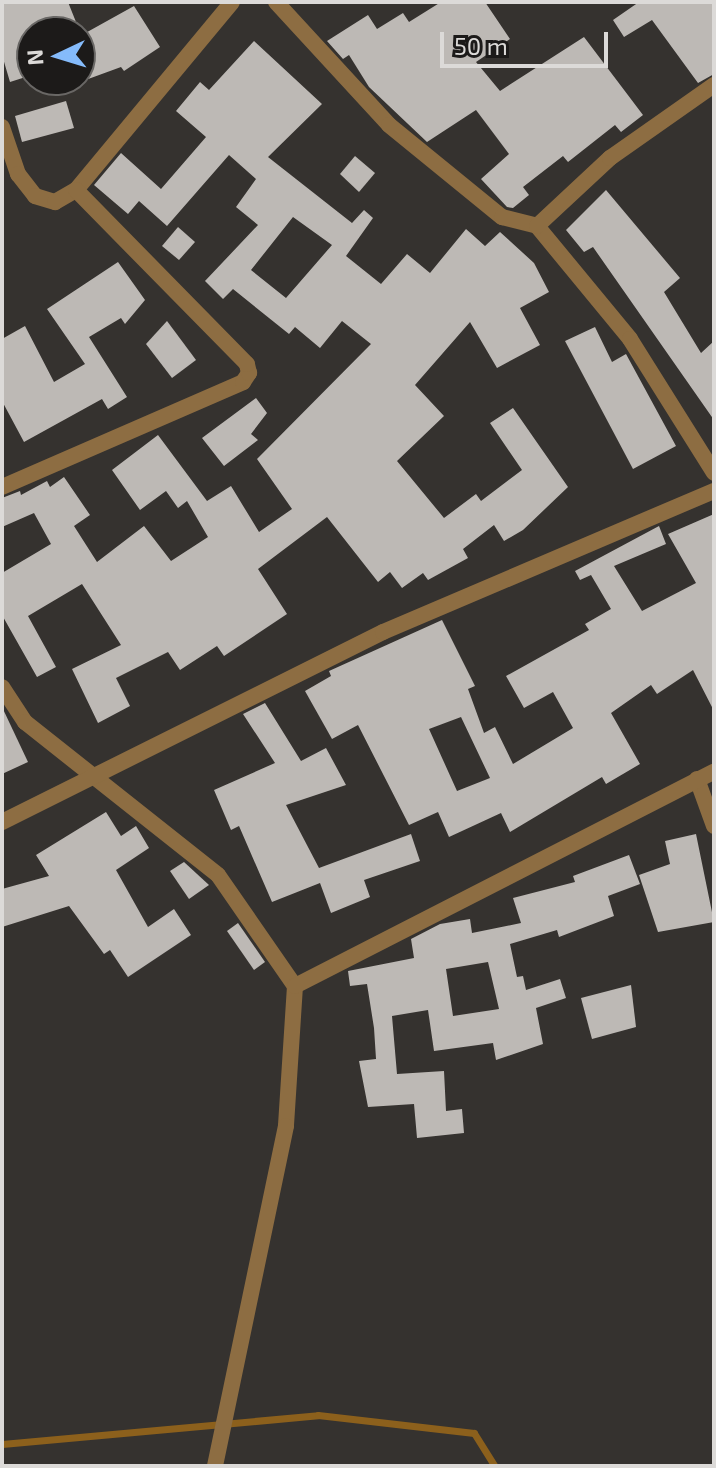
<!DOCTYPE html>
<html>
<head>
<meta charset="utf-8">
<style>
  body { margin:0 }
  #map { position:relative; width:716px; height:1468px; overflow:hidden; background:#35322f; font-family:"Exo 2",sans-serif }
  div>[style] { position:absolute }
  .stream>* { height:7px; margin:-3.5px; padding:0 3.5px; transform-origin:3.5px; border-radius:3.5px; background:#8c601c }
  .building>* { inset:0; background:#bdb9b5 }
  .street>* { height:16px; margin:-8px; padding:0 8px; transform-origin:8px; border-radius:8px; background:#8d6d42 }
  span { translate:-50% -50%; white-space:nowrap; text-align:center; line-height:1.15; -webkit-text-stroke:8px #1c1a19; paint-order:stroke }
  .frame { position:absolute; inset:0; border:4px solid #dcdad8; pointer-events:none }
  .north { position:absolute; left:16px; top:16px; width:80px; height:80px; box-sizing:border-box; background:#1c1a19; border:2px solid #696765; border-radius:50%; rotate:266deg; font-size:22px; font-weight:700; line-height:32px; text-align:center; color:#dcdad8 }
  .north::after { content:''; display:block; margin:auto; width:28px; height:36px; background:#85bbfb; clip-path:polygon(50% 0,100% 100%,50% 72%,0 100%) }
  .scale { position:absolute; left:440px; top:32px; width:168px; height:36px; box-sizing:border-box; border:4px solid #dcdad8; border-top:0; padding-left:10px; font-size:24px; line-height:28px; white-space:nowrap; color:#dcdad8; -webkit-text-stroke:6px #1c1a19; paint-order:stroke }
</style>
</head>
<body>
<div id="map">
  <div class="stream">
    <div style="left:2px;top:1444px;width:317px;rotate:-5.2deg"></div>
    <div style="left:318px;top:1415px;width:157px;rotate:6.6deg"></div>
    <div style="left:474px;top:1433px;width:39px;rotate:58deg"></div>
  </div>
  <div class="building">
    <div style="clip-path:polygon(2px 2px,68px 2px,80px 32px,32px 32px,32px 75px,10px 82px,2px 55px)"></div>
    <div style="clip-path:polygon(441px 2px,485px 2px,510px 39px,476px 62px,500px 91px,584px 37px,643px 115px,621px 132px,615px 125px,568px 162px,563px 156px,523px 187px,529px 195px,513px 208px,507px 207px,481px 179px,509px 154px,476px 110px,427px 142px,369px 87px,349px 55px,343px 59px,327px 41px,368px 15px,377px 29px,403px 13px,409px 22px)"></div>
    <div style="clip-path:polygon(639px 2px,714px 2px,714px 74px,698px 83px,652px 20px,624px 37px,613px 20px)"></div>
    <div style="clip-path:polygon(134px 6px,160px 47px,124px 71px,121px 67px,80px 82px,80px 36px)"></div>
    <div style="clip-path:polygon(evenodd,254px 41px,322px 104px,268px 157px,352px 223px,364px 210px,373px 218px,346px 256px,381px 284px,407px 254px,430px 273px,466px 229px,485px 246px,500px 232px,534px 263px,549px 292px,520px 308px,540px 345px,497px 368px,470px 322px,415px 385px,444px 416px,397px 461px,444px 518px,476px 494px,481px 501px,522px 470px,490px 423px,513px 408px,568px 487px,523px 530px,504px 541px,494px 525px,463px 549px,468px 558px,428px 580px,423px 573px,402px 588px,390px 572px,378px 582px,327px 517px,258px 569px,287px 614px,224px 656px,217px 646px,180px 670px,168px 652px,116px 678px,130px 706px,98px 723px,72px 669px,121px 645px,82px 584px,28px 616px,56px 667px,37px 677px,2px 615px,2px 573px,51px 544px,34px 513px,2px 527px,2px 498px,20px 491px,21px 495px,47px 481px,50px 487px,64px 477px,90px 515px,74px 526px,97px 562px,144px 526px,171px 561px,208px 537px,187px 501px,178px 508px,166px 491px,140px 510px,112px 470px,158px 435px,207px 501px,231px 486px,259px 532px,292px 509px,257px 459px,371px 344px,342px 321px,320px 348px,295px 327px,289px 334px,233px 289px,223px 299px,205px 281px,258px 225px,236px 207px,256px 179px,229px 155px,167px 226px,139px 201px,128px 214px,94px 185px,121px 153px,161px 189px,206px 137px,176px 111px,200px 82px,209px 90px,254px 41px,293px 217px,332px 245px,286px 298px,251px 270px,293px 217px)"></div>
    <div style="clip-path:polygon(66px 101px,74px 128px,22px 142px,15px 116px)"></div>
    <div style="clip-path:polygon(355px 156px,375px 173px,359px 192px,340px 174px)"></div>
    <div style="clip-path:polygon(606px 190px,680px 278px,664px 292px,701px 353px,714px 341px,714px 420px,593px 247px,584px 252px,566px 230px)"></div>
    <div style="clip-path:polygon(178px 227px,195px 242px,179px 260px,162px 246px)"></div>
    <div style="clip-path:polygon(118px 262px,145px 300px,125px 324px,121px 318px,89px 337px,127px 397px,108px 409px,102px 399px,24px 442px,2px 401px,2px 339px,25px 326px,54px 382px,85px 364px,47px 309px)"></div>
    <div style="clip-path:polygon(167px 321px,196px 360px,172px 378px,146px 344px)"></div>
    <div style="clip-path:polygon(595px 327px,612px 362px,626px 354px,676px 446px,633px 469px,565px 341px)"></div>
    <div style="clip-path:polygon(256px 398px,267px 413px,251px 434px,258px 440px,224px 466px,202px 438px)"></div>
    <div style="clip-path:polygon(evenodd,714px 514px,714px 711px,693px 670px,657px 694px,651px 685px,611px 713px,640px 764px,606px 784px,602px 777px,510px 832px,501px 813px,449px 837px,438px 812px,409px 825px,358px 725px,332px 739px,305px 691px,331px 676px,329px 671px,442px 620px,475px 686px,468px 689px,484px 733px,495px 727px,513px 764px,573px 728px,553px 692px,524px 708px,506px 676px,589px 630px,585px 624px,611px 609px,591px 575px,580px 580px,575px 571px,659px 526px,666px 544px,614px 566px,642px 611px,696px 583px,668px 534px,714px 514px,461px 717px,490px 778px,457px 791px,429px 729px,461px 717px)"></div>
    <div style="clip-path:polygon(265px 703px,301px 761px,326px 748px,346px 785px,286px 805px,319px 868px,411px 834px,420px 861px,364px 880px,370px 897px,331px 913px,320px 883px,272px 902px,239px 826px,231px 830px,214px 790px,275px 763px,243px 714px)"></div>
    <div style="clip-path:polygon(2px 707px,28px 762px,2px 774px)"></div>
    <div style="clip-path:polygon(106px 812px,121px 836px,136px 826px,149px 848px,116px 870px,148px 927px,174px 909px,191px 935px,128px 977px,110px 950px,104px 954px,69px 906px,2px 927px,2px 889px,49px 876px,36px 855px)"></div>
    <div style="clip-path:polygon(696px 834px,714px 922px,658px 932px,639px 875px,670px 864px,665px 841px)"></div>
    <div style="clip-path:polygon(evenodd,629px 855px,640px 884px,608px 896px,614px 916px,559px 937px,557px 930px,510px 944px,517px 977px,523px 976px,526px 990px,560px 979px,566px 998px,536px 1008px,543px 1044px,496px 1060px,493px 1043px,434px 1051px,428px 1010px,392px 1016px,397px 1074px,444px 1071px,446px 1111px,462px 1109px,464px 1133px,417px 1138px,414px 1104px,368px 1107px,359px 1061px,376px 1059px,374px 1028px,367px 984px,350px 986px,348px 971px,414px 958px,411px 939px,440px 924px,470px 919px,472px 933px,521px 923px,513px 898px,575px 882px,573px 876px,629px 855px,488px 962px,499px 1009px,453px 1016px,446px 969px,488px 962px)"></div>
    <div style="clip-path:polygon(184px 862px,209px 885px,189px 899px,170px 871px)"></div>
    <div style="clip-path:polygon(238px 923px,265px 962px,254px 970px,227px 931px)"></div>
    <div style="clip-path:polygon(631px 985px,636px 1027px,592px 1039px,581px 998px)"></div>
  </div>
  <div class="street">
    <div style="left:276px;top:2px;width:167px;rotate:47.4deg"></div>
    <div style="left:389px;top:125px;width:146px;rotate:39.2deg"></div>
    <div style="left:502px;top:217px;width:36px;rotate:14deg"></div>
    <div style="left:537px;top:226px;width:146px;rotate:50.5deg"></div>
    <div style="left:630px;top:339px;width:158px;rotate:57.9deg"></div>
    <div style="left:2px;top:127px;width:50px;rotate:71.2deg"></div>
    <div style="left:18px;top:174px;width:28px;rotate:52deg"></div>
    <div style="left:35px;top:196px;width:21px;rotate:17deg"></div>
    <div style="left:55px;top:202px;width:24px;rotate:-30deg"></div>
    <div style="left:76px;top:190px;width:244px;rotate:-50.3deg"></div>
    <div style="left:537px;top:226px;width:100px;rotate:-43deg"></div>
    <div style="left:610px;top:158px;width:127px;rotate:-35.1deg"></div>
    <div style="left:2px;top:487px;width:263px;rotate:-23.5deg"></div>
    <div style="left:243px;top:382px;width:11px;rotate:-56deg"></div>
    <div style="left:249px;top:373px;width:9px;rotate:-103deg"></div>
    <div style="left:247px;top:364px;width:244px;rotate:-134.5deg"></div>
    <div style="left:2px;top:687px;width:42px;rotate:56.7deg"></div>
    <div style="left:25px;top:722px;width:246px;rotate:38.4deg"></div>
    <div style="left:218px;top:875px;width:135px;rotate:55.3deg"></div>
    <div style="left:295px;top:986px;width:140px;rotate:93.7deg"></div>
    <div style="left:286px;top:1126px;width:347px;rotate:101.8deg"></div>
    <div style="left:697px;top:779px;width:50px;rotate:70.1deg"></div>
    <div style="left:2px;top:822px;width:426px;rotate:-26.5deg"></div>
    <div style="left:383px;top:632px;width:360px;rotate:-23.1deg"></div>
    <div style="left:295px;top:986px;width:470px;rotate:-27.1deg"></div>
  </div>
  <div class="frame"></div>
  <div class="north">N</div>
  <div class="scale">50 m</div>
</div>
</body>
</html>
